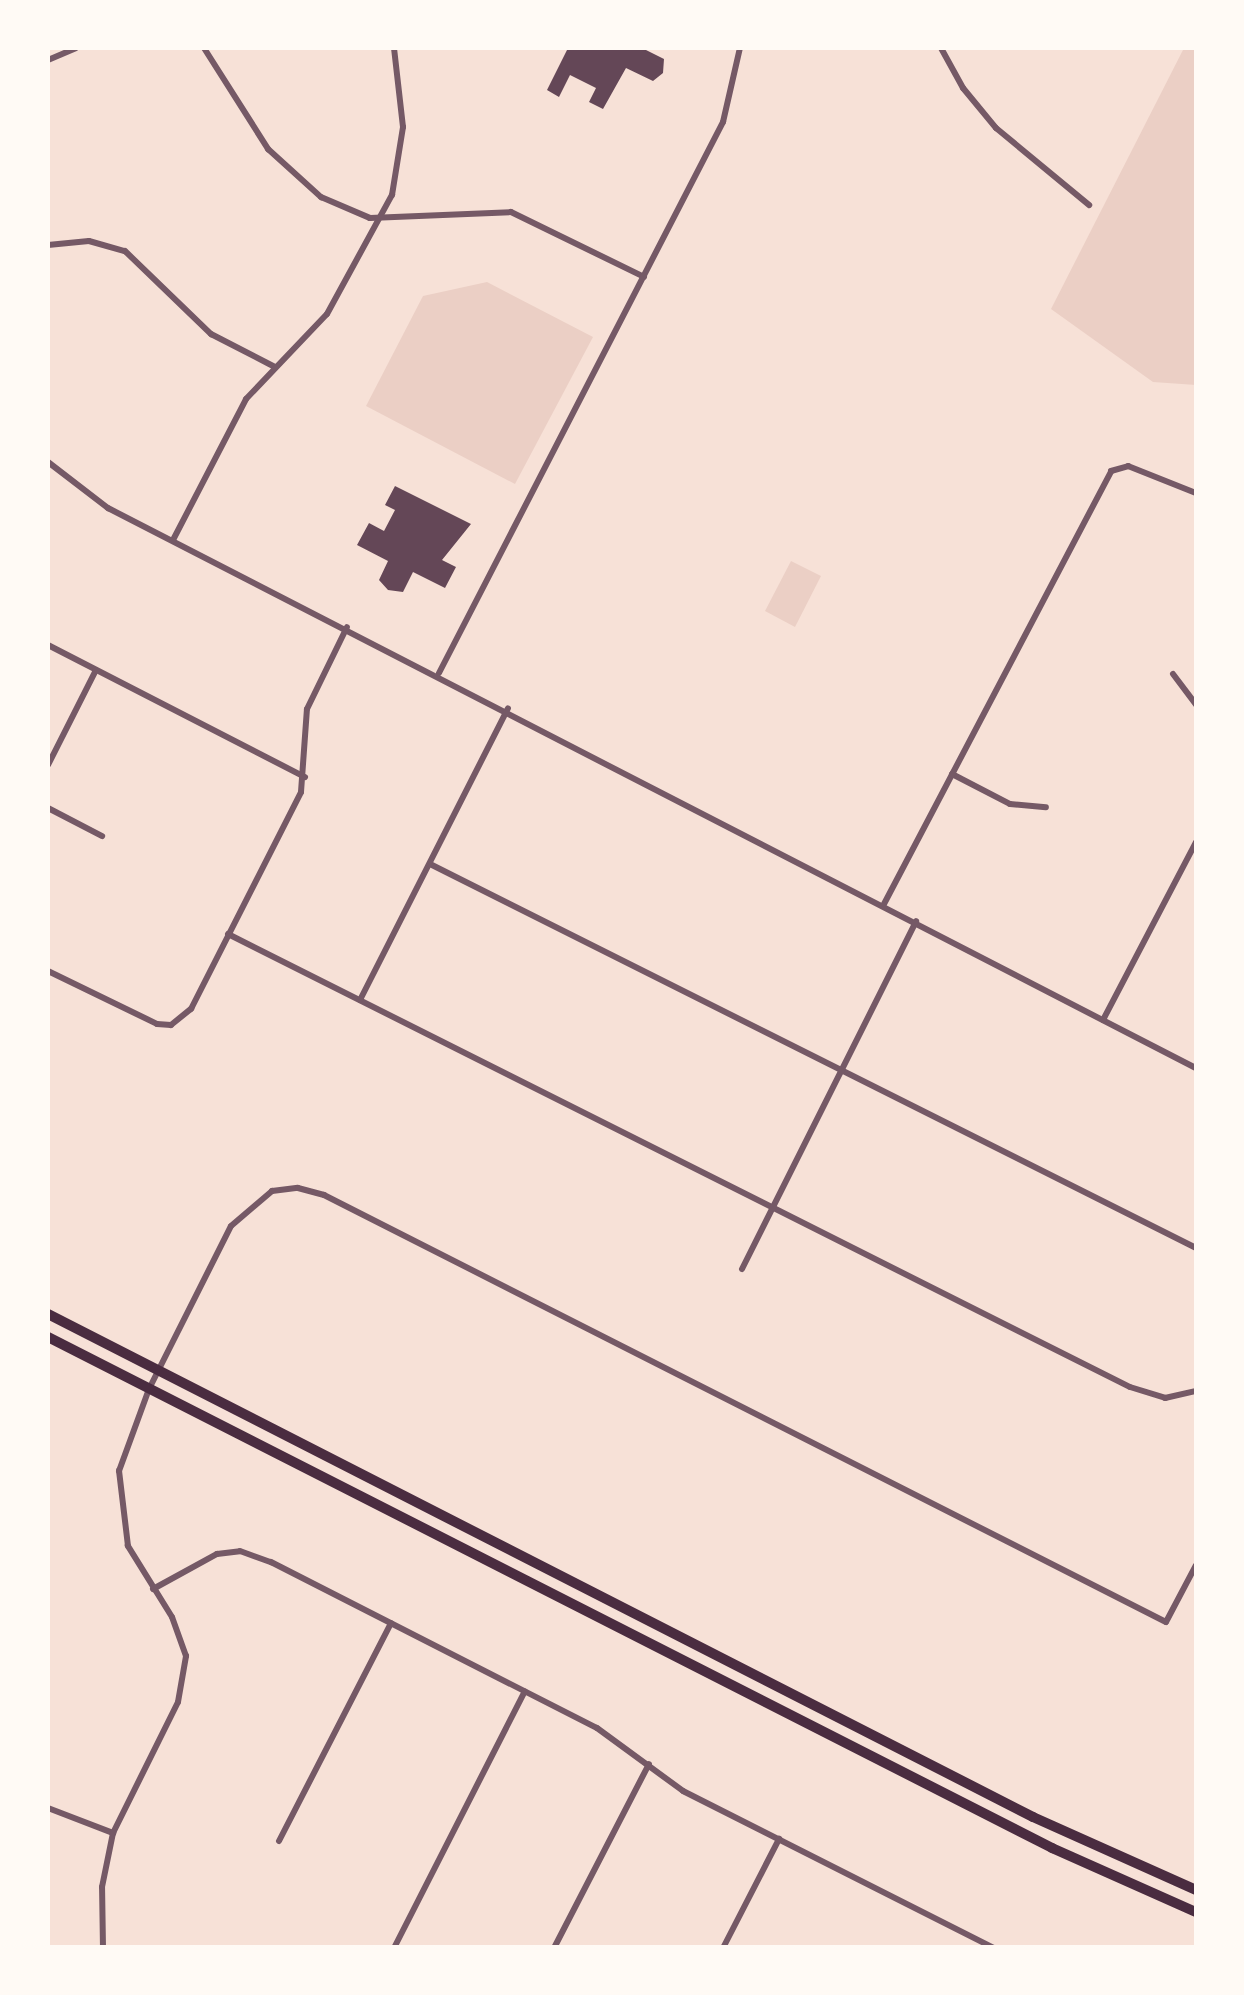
<!DOCTYPE html>
<html>
<head>
<meta charset="utf-8">
<style>
  body { margin:0 }
  #map { position:relative; width:1244px; height:1995px; overflow:hidden; background:#f7e1d7; font-family:"Titillium Web",sans-serif }
  div>[style] { position:absolute }
  .green>* { inset:0; background:#ebcfc5 }
  .building>* { inset:0; background:#644757 }
  .minor>* { height:6px; margin:-3px; padding:0 3px; transform-origin:3px; border-radius:3px; background:#755966 }
  .primary>* { height:10px; margin:-5px; padding:0 5px; transform-origin:5px; border-radius:5px; background:#4a2c40 }
  span { translate:-50% -50%; white-space:nowrap; text-align:center; line-height:1.15; -webkit-text-stroke:8px #fffaf5; paint-order:stroke }
  .frame { position:absolute; inset:0; border:50px solid #fffaf5; pointer-events:none }
</style>
</head>
<body>
<div id="map">
  <div class="green">
    <div style="clip-path:polygon(1184px 48px,1196px 48px,1196px 385px,1153px 382px,1051px 309px)"></div>
    <div style="clip-path:polygon(487px 282px,593px 337px,515px 484px,366px 406px,423px 296px)"></div>
    <div style="clip-path:polygon(791px 561px,821px 576px,795px 627px,765px 611px)"></div>
  </div>
  <div class="building">
    <div style="clip-path:polygon(568px 48px,642px 48px,664px 59px,663px 73px,653px 81px,626px 68px,603px 109px,589px 102px,596px 88px,570px 75px,559px 97px,547px 90px)"></div>
    <div style="clip-path:polygon(395px 486px,471px 524px,442px 560px,456px 567px,445px 588px,413px 572px,403px 592px,388px 590px,379px 580px,388px 561px,357px 545px,369px 523px,384px 531px,395px 510px,385px 505px)"></div>
  </div>
  <div class="minor">
    <div style="left:204px;top:48px;width:120px;rotate:57.6deg"></div>
    <div style="left:268px;top:149px;width:72px;rotate:42.2deg"></div>
    <div style="left:321px;top:197px;width:53px;rotate:23.2deg"></div>
    <div style="left:370px;top:218px;width:141px;rotate:-2.4deg"></div>
    <div style="left:511px;top:212px;width:148px;rotate:26deg"></div>
    <div style="left:941px;top:48px;width:46px;rotate:61.2deg"></div>
    <div style="left:963px;top:88px;width:52px;rotate:50.5deg"></div>
    <div style="left:996px;top:128px;width:121px;rotate:39.6deg"></div>
    <div style="left:48px;top:60px;width:30px;rotate:-23deg"></div>
    <div style="left:48px;top:245px;width:41px;rotate:-5.6deg"></div>
    <div style="left:89px;top:241px;width:37px;rotate:16deg"></div>
    <div style="left:125px;top:251px;width:120px;rotate:44deg"></div>
    <div style="left:211px;top:334px;width:72px;rotate:27.3deg"></div>
    <div style="left:48px;top:462px;width:76px;rotate:37.5deg"></div>
    <div style="left:108px;top:508px;width:1224px;rotate:27.24deg"></div>
    <div style="left:173px;top:540px;width:159px;rotate:-62.6deg"></div>
    <div style="left:246px;top:399px;width:117px;rotate:-46.4deg"></div>
    <div style="left:327px;top:314px;width:136px;rotate:-61.4deg"></div>
    <div style="left:392px;top:195px;width:69px;rotate:-80.8deg"></div>
    <div style="left:403px;top:127px;width:80px;rotate:-96.5deg"></div>
    <div style="left:48px;top:645px;width:289px;rotate:27.2deg"></div>
    <div style="left:439px;top:673px;width:620px;rotate:-62.73deg"></div>
    <div style="left:723px;top:122px;width:76px;rotate:-77.1deg"></div>
    <div style="left:1173px;top:674px;width:39px;rotate:53deg"></div>
    <div style="left:48px;top:765px;width:106px;rotate:-63.2deg"></div>
    <div style="left:952px;top:774px;width:65px;rotate:27.3deg"></div>
    <div style="left:1010px;top:804px;width:36px;rotate:5deg"></div>
    <div style="left:48px;top:808px;width:61px;rotate:27.4deg"></div>
    <div style="left:430px;top:864px;width:857px;rotate:26.62deg"></div>
    <div style="left:884px;top:904px;width:489px;rotate:-62.3deg"></div>
    <div style="left:1111px;top:471px;width:18px;rotate:-16deg"></div>
    <div style="left:1128px;top:466px;width:73px;rotate:21.7deg"></div>
    <div style="left:228px;top:934px;width:1009px;rotate:26.67deg"></div>
    <div style="left:1130px;top:1387px;width:37px;rotate:17deg"></div>
    <div style="left:1165px;top:1398px;width:32px;rotate:-13deg"></div>
    <div style="left:48px;top:971px;width:121px;rotate:25.9deg"></div>
    <div style="left:157px;top:1024px;width:14px;rotate:4deg"></div>
    <div style="left:171px;top:1025px;width:26px;rotate:-39deg"></div>
    <div style="left:191px;top:1009px;width:243px;rotate:-63.1deg"></div>
    <div style="left:301px;top:792px;width:83px;rotate:-85.9deg"></div>
    <div style="left:307px;top:709px;width:91px;rotate:-64deg"></div>
    <div style="left:360px;top:1000px;width:327px;rotate:-63.1deg"></div>
    <div style="left:1103px;top:1020px;width:201px;rotate:-62.4deg"></div>
    <div style="left:742px;top:1269px;width:389px;rotate:-63.4deg"></div>
    <div style="left:153px;top:1589px;width:73px;rotate:-28.7deg"></div>
    <div style="left:217px;top:1554px;width:23px;rotate:-7deg"></div>
    <div style="left:240px;top:1551px;width:33px;rotate:20deg"></div>
    <div style="left:271px;top:1562px;width:366px;rotate:27deg"></div>
    <div style="left:597px;top:1728px;width:107px;rotate:36.2deg"></div>
    <div style="left:683px;top:1791px;width:348px;rotate:26.8deg"></div>
    <div style="left:48px;top:1808px;width:70px;rotate:21deg"></div>
    <div style="left:279px;top:1841px;width:245px;rotate:-62.8deg"></div>
    <div style="left:103px;top:1948px;width:61px;rotate:-90.9deg"></div>
    <div style="left:102px;top:1887px;width:55px;rotate:-78.5deg"></div>
    <div style="left:113px;top:1833px;width:146px;rotate:-63.6deg"></div>
    <div style="left:178px;top:1702px;width:47px;rotate:-80.1deg"></div>
    <div style="left:186px;top:1656px;width:41px;rotate:-109.7deg"></div>
    <div style="left:172px;top:1617px;width:84px;rotate:-121.8deg"></div>
    <div style="left:128px;top:1546px;width:76px;rotate:-96.8deg"></div>
    <div style="left:119px;top:1471px;width:87px;rotate:-69.9deg"></div>
    <div style="left:149px;top:1389px;width:182px;rotate:-63.3deg"></div>
    <div style="left:231px;top:1226px;width:54px;rotate:-40.5deg"></div>
    <div style="left:272px;top:1191px;width:26px;rotate:-7deg"></div>
    <div style="left:298px;top:1188px;width:27px;rotate:15deg"></div>
    <div style="left:324px;top:1195px;width:944px;rotate:26.89deg"></div>
    <div style="left:1166px;top:1622px;width:64px;rotate:-62.2deg"></div>
    <div style="left:394px;top:1948px;width:288px;rotate:-63deg"></div>
    <div style="left:554px;top:1948px;width:207px;rotate:-62.7deg"></div>
    <div style="left:723px;top:1948px;width:123px;rotate:-62.8deg"></div>
  </div>
  <div class="primary">
    <div style="left:48px;top:1314px;width:1106px;rotate:27.05deg"></div>
    <div style="left:1033px;top:1817px;width:179px;rotate:24.1deg"></div>
    <div style="left:48px;top:1337px;width:1127px;rotate:26.97deg"></div>
    <div style="left:1052px;top:1848px;width:158px;rotate:24deg"></div>
  </div>
  <div class="frame"></div>
</div>
</body>
</html>
